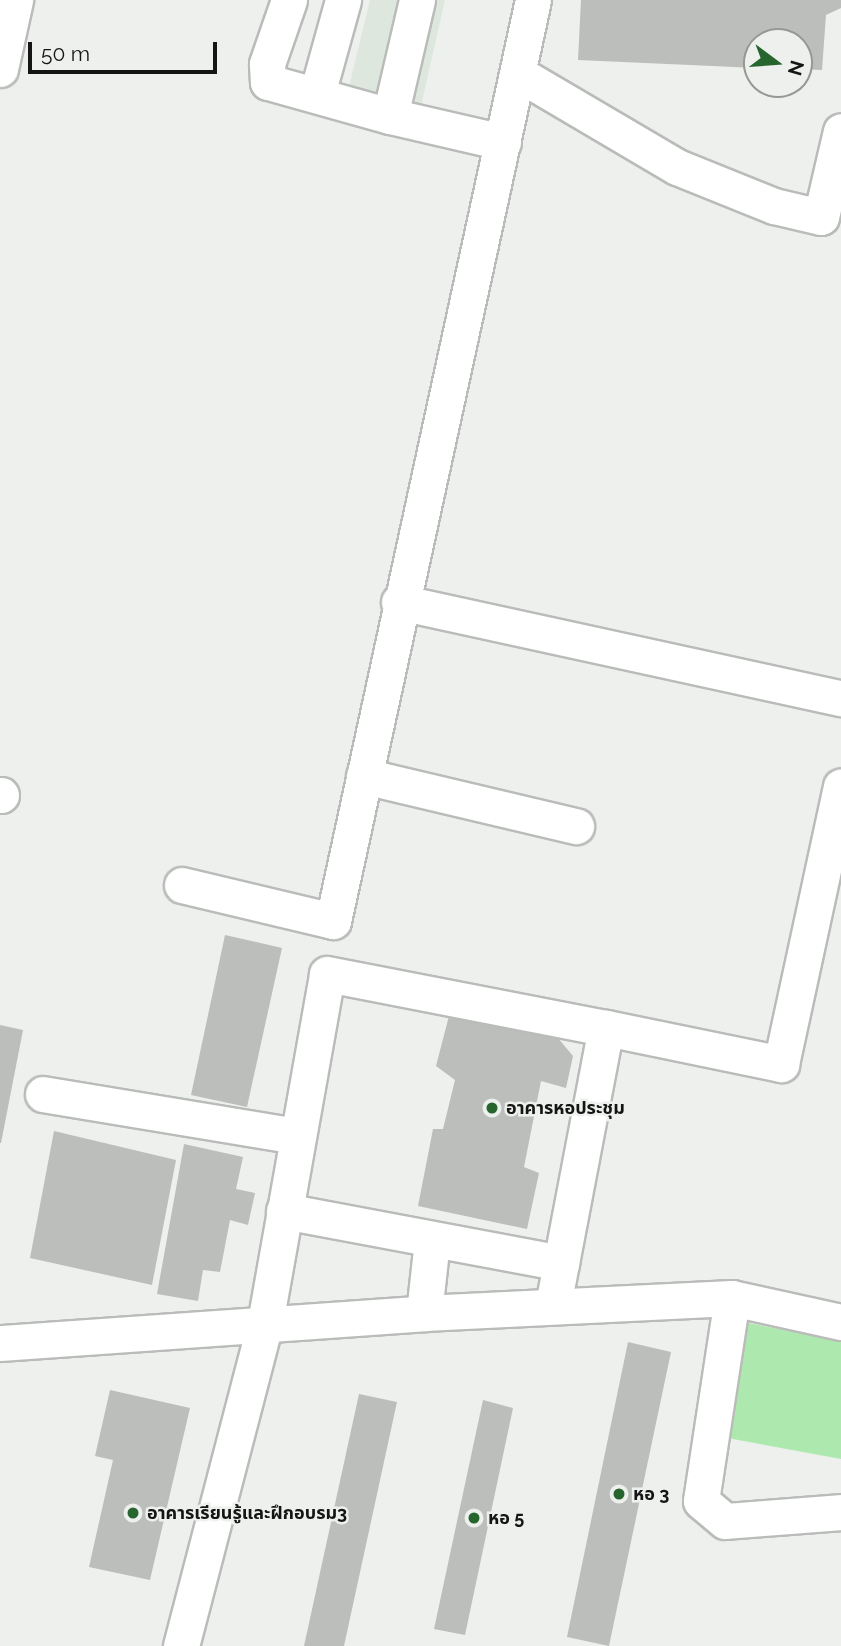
<!DOCTYPE html>
<html>
<head>
<meta charset="utf-8">
<style>
  body { margin:0 }
  #map { position:relative; width:841px; height:1646px; overflow:hidden; background:#edf0ed; font-family:Raleway,"Noto Sans Thai",sans-serif }
  div>[style] { position:absolute }
  .built>* { inset:0; background:#dee7de }
  .green>* { inset:0; background:#ade9af }
  .building>* { inset:0; background:#bbbebb }
  .roads { filter:drop-shadow(2px 0 #b9bcb9) drop-shadow(-2px 0 #b9bcb9) drop-shadow(0 2px #b9bcb9) drop-shadow(0 -2px #b9bcb9) }
  .minor>* { height:35px; margin:-17.5px; padding:0 17.5px; transform-origin:17.5px; border-radius:17.5px; background:#fff }
  .dots>* { width:19px; height:19px; translate:-50% -50%; box-sizing:border-box; border:4px solid #edf0ed; border-radius:50% }
  span { translate:-50% -50%; white-space:nowrap; text-align:center; line-height:1.15; -webkit-text-stroke:5px #edf0ed; paint-order:stroke }
  .poi-label { font-size:18px; color:#141514; font-weight:700 }
  .left { translate:0 -50%; text-align:left }
  .north { position:absolute; left:743px; top:28px; width:70px; height:70px; box-sizing:border-box; background:#edf0ed; border:2px solid #969896; border-radius:50%; rotate:106deg; font-size:19px; font-weight:700; line-height:28px; text-align:center; color:#141514 }
  .north::after { content:''; display:block; margin:auto; width:24px; height:32px; background:#27652e; clip-path:polygon(50% 0,100% 100%,50% 72%,0 100%) }
  .scale { position:absolute; left:28px; top:42px; width:189px; height:32px; box-sizing:border-box; border:4px solid #141514; border-top:0; padding-left:9px; font-size:21px; line-height:24px; white-space:nowrap; color:#141514; -webkit-text-stroke:5px #edf0ed; paint-order:stroke }
</style>
</head>
<body>
<div id="map">
  <div class="built">
    <div style="clip-path:polygon(370px 0,445px 0,420px 110px,348px 91px)"></div>
  </div>
  <div class="green">
    <div style="clip-path:polygon(743px 1322px,841px 1341px,841px 1459px,722px 1437px)"></div>
  </div>
  <div class="building">
    <div style="clip-path:polygon(581px 0,841px 0,841px 8px,826px 15px,822px 70px,799px 69px,799px 42px,757px 42px,757px 68px,578px 60px)"></div>
    <div style="clip-path:polygon(225px 935px,282px 948px,247px 1107px,191px 1095px)"></div>
    <div style="clip-path:polygon(450px 1012px,553px 1032px,573px 1056px,566px 1088px,541px 1081px,524px 1167px,539px 1173px,527px 1229px,418px 1206px,433px 1129px,443px 1129px,455px 1080px,436px 1066px)"></div>
    <div style="clip-path:polygon(0 1025px,23px 1030px,1px 1143px,0 1143px)"></div>
    <div style="clip-path:polygon(54px 1131px,176px 1160px,152px 1285px,30px 1258px)"></div>
    <div style="clip-path:polygon(184px 1144px,243px 1157px,236px 1189px,255px 1193px,248px 1225px,230px 1220px,220px 1272px,203px 1270px,198px 1301px,157px 1294px)"></div>
    <div style="clip-path:polygon(628px 1342px,671px 1352px,609px 1646px,567px 1637px)"></div>
    <div style="clip-path:polygon(110px 1390px,190px 1408px,150px 1580px,89px 1567px,113px 1460px,95px 1456px)"></div>
    <div style="clip-path:polygon(359px 1394px,397px 1402px,344px 1646px,304px 1646px)"></div>
    <div style="clip-path:polygon(483px 1400px,513px 1408px,465px 1635px,434px 1629px)"></div>
  </div>
  <div class="roads">
    <div class="minor">
      <div style="left:289px;top:0;width:68px;rotate:109deg"></div>
      <div style="left:267px;top:64px;width:18px;rotate:87deg"></div>
      <div style="left:268px;top:82px;width:127px;rotate:15.6deg"></div>
      <div style="left:390px;top:116px;width:119px;rotate:-76.9deg"></div>
      <div style="left:0;top:69px;width:71px;rotate:-77.7deg"></div>
      <div style="left:519px;top:74px;width:183px;rotate:30.5deg"></div>
      <div style="left:677px;top:167px;width:105px;rotate:21.9deg"></div>
      <div style="left:774px;top:206px;width:48px;rotate:13.2deg"></div>
      <div style="left:821px;top:217px;width:88px;rotate:-76.9deg"></div>
      <div style="left:317px;top:94px;width:98px;rotate:-74.5deg"></div>
      <div style="left:390px;top:116px;width:116px;rotate:13deg"></div>
      <div style="left:399px;top:602px;width:452px;rotate:12.3deg"></div>
      <div style="left:364px;top:776px;width:218px;rotate:13.3deg"></div>
      <div style="left:0;top:795px;width:1px"></div>
      <div style="left:182px;top:885px;width:155px;rotate:13.4deg"></div>
      <div style="left:333px;top:921px;width:942px;rotate:-77.75deg"></div>
      <div style="left:43px;top:1094px;width:258px;rotate:9.4deg"></div>
      <div style="left:284px;top:1211px;width:282px;rotate:10.6deg"></div>
      <div style="left:732px;top:1298px;width:205px;rotate:98.7deg"></div>
      <div style="left:701px;top:1501px;width:31px;rotate:40deg"></div>
      <div style="left:725px;top:1521px;width:116px;rotate:-4.4deg"></div>
      <div style="left:553px;top:1305px;width:282px;rotate:-79.2deg"></div>
      <div style="left:606px;top:1028px;width:179px;rotate:11.6deg"></div>
      <div style="left:781px;top:1064px;width:284px;rotate:-77.8deg"></div>
      <div style="left:424px;top:1313px;width:72px;rotate:-83.7deg"></div>
      <div style="left:0;top:1343px;width:425px;rotate:-4deg"></div>
      <div style="left:424px;top:1313px;width:308px;rotate:-2.8deg"></div>
      <div style="left:732px;top:1298px;width:112px;rotate:12.4deg"></div>
      <div style="left:181px;top:1646px;width:334px;rotate:-75.4deg"></div>
      <div style="left:265px;top:1323px;width:354px;rotate:-79.9deg"></div>
      <div style="left:327px;top:974px;width:284px;rotate:11deg"></div>
    </div>
  </div>
  <div class="dots">
    <div style="left:492px;top:1108px;background:#27652e"></div>
    <div style="left:619px;top:1494px;background:#27652e"></div>
    <div style="left:133px;top:1513px;background:#27652e"></div>
    <div style="left:474px;top:1518px;background:#27652e"></div>
  </div>
  <div class="poi-label">
    <span class="left" style="left:506px;top:1108px">อาคารหอประชุม</span>
    <span class="left" style="left:633px;top:1494px">หอ 3</span>
    <span class="left" style="left:147px;top:1513px">อาคารเรียนรู้และฝึกอบรม3</span>
    <span class="left" style="left:488px;top:1518px">หอ 5</span>
  </div>
  <div class="north">N</div>
  <div class="scale">50 m</div>
</div>
</body>
</html>
